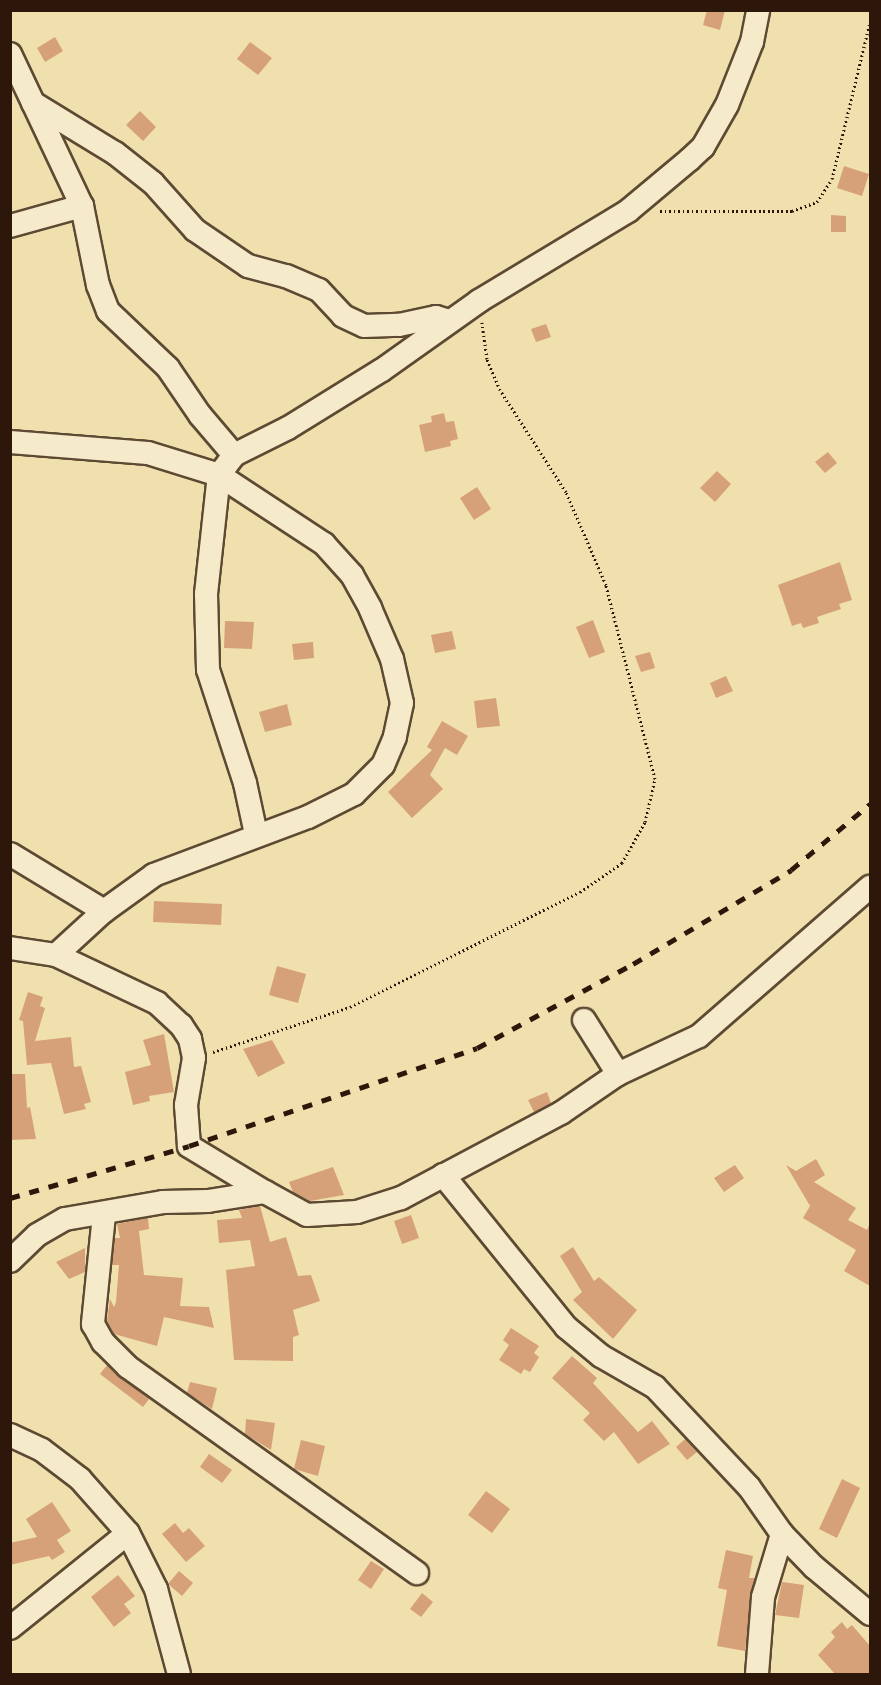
<!DOCTYPE html>
<html>
<head>
<meta charset="utf-8">
<style>
  body { margin:0 }
  #map { position:relative; width:881px; height:1685px; overflow:hidden; background:#f0e0ae; font-family:"Gentium Book Plus",serif }
  div>[style] { position:absolute }
  .building>* { inset:0; background:#d6a178 }
  .path>* { height:3px; margin-top:-1.5px; transform-origin:0; background:repeating-linear-gradient(90deg,#2d170a 0 1.5px,transparent 0 4.5px) }
  .roads { filter:drop-shadow(2px 0 #5e4933) drop-shadow(-2px 0 #5e4933) drop-shadow(0 2px #5e4933) drop-shadow(0 -2px #5e4933) }
  .minor>* { height:22px; margin:-11px; padding:0 11px; transform-origin:11px; border-radius:11px; background:#f5ebca }
  .rail>* { height:4.5px; margin-top:-2.25px; transform-origin:0; background:repeating-linear-gradient(90deg,#2d170a 0 10px,transparent 0 20px) }
  span { translate:-50% -50%; white-space:nowrap; text-align:center; line-height:1.15; -webkit-text-stroke:4.5px #f5ebca; paint-order:stroke }
  .frame { position:absolute; inset:0; border:12px solid #2d170a; pointer-events:none }
</style>
</head>
<body>
<div id="map">
  <div class="building">
    <div style="clip-path:polygon(707px 10px,725px 10px,720px 30px,703px 25px)"></div>
    <div style="clip-path:polygon(55px 37px,63px 51px,45px 62px,37px 48px)"></div>
    <div style="clip-path:polygon(250px 42px,272px 58px,258px 75px,237px 59px)"></div>
    <div style="clip-path:polygon(140px 111px,156px 127px,143px 141px,126px 125px)"></div>
    <div style="clip-path:polygon(844px 166px,869px 174px,862px 196px,837px 188px)"></div>
    <div style="clip-path:polygon(831px 215px,846px 216px,846px 232px,831px 232px)"></div>
    <div style="clip-path:polygon(546px 324px,551px 337px,536px 342px,531px 329px)"></div>
    <div style="clip-path:polygon(444px 413px,446px 422px,454px 421px,458px 439px,450px 441px,451px 446px,425px 452px,419px 425px,432px 422px,431px 416px)"></div>
    <div style="clip-path:polygon(828px 452px,837px 463px,825px 473px,815px 462px)"></div>
    <div style="clip-path:polygon(717px 471px,731px 484px,715px 502px,700px 488px)"></div>
    <div style="clip-path:polygon(477px 487px,491px 509px,474px 520px,460px 498px)"></div>
    <div style="clip-path:polygon(840px 562px,852px 600px,839px 604px,841px 609px,817px 617px,819px 623px,803px 628px,801px 623px,792px 626px,778px 585px)"></div>
    <div style="clip-path:polygon(593px 620px,605px 652px,589px 658px,576px 627px)"></div>
    <div style="clip-path:polygon(225px 621px,254px 622px,252px 649px,224px 648px)"></div>
    <div style="clip-path:polygon(452px 631px,456px 649px,435px 653px,431px 635px)"></div>
    <div style="clip-path:polygon(313px 642px,314px 658px,294px 660px,292px 644px)"></div>
    <div style="clip-path:polygon(650px 652px,655px 668px,641px 672px,635px 656px)"></div>
    <div style="clip-path:polygon(726px 676px,733px 691px,716px 698px,710px 683px)"></div>
    <div style="clip-path:polygon(496px 698px,500px 726px,477px 728px,474px 701px)"></div>
    <div style="clip-path:polygon(287px 704px,292px 725px,265px 732px,259px 712px)"></div>
    <div style="clip-path:polygon(442px 721px,468px 736px,457px 755px,445px 748px,430px 775px,443px 789px,412px 818px,388px 792px,432px 750px,427px 747px)"></div>
    <div style="clip-path:polygon(154px 901px,222px 904px,221px 925px,153px 922px)"></div>
    <div style="clip-path:polygon(277px 966px,306px 974px,298px 1003px,269px 995px)"></div>
    <div style="clip-path:polygon(28px 992px,43px 997px,40px 1006px,45px 1008px,35px 1041px,71px 1037px,74px 1067px,81px 1066px,91px 1102px,84px 1104px,86px 1109px,64px 1114px,51px 1063px,27px 1065px,23px 1021px,19px 1020px)"></div>
    <div style="clip-path:polygon(164px 1034px,174px 1092px,149px 1096px,150px 1101px,133px 1105px,125px 1072px,151px 1065px,143px 1040px)"></div>
    <div style="clip-path:polygon(272px 1040px,285px 1063px,258px 1077px,243px 1049px)"></div>
    <div style="clip-path:polygon(12px 1074px,25px 1074px,27px 1108px,30px 1107px,36px 1139px,10px 1140px)"></div>
    <div style="clip-path:polygon(547px 1092px,551px 1103px,534px 1112px,528px 1100px)"></div>
    <div style="clip-path:polygon(816px 1159px,825px 1175px,814px 1182px,856px 1208px,848px 1220px,867px 1230px,870px 1223px,870px 1286px,844px 1271px,856px 1250px,803px 1218px,810px 1206px,786px 1165px,796px 1171px)"></div>
    <div style="clip-path:polygon(735px 1165px,744px 1178px,724px 1192px,714px 1178px)"></div>
    <div style="clip-path:polygon(333px 1167px,344px 1195px,310px 1201px,293px 1192px,289px 1182px)"></div>
    <div style="clip-path:polygon(260px 1206px,270px 1242px,286px 1237px,298px 1276px,311px 1275px,320px 1301px,293px 1310px,299px 1335px,293px 1337px,293px 1361px,234px 1360px,226px 1270px,255px 1266px,250px 1240px,219px 1243px,217px 1220px,242px 1218px,239px 1210px)"></div>
    <div style="clip-path:polygon(411px 1215px,419px 1238px,402px 1244px,394px 1221px)"></div>
    <div style="clip-path:polygon(148px 1218px,149px 1229px,139px 1231px,144px 1275px,183px 1278px,180px 1306px,209px 1307px,214px 1328px,164px 1317px,157px 1346px,114px 1334px,107px 1321px,110px 1299px,114px 1307px,116px 1302px,119px 1265px,112px 1265px,115px 1238px,120px 1238px,117px 1224px)"></div>
    <div style="clip-path:polygon(573px 1247px,594px 1281px,599px 1277px,637px 1310px,613px 1339px,573px 1300px,582px 1292px,560px 1256px)"></div>
    <div style="clip-path:polygon(85px 1248px,85px 1272px,69px 1279px,56px 1262px)"></div>
    <div style="clip-path:polygon(511px 1328px,539px 1346px,534px 1353px,539px 1357px,530px 1372px,524px 1369px,521px 1374px,499px 1360px,509px 1345px,503px 1340px)"></div>
    <div style="clip-path:polygon(572px 1356px,597px 1378px,593px 1383px,638px 1432px,652px 1421px,670px 1444px,638px 1464px,614px 1432px,604px 1441px,583px 1420px,590px 1413px,552px 1378px)"></div>
    <div style="clip-path:polygon(107px 1365px,149px 1399px,143px 1407px,100px 1374px)"></div>
    <div style="clip-path:polygon(190px 1382px,217px 1388px,212px 1409px,187px 1393px)"></div>
    <div style="clip-path:polygon(246px 1419px,275px 1423px,271px 1450px,245px 1434px)"></div>
    <div style="clip-path:polygon(685px 1439px,697px 1452px,687px 1460px,676px 1447px)"></div>
    <div style="clip-path:polygon(301px 1440px,325px 1446px,318px 1476px,294px 1469px)"></div>
    <div style="clip-path:polygon(209px 1454px,232px 1470px,222px 1483px,200px 1467px)"></div>
    <div style="clip-path:polygon(842px 1479px,860px 1488px,837px 1538px,819px 1529px)"></div>
    <div style="clip-path:polygon(486px 1491px,510px 1509px,492px 1533px,468px 1515px)"></div>
    <div style="clip-path:polygon(52px 1502px,71px 1531px,57px 1540px,65px 1552px,52px 1560px,49px 1556px,10px 1565px,10px 1543px,37px 1537px,26px 1519px)"></div>
    <div style="clip-path:polygon(175px 1523px,183px 1533px,189px 1528px,205px 1546px,186px 1562px,162px 1534px)"></div>
    <div style="clip-path:polygon(726px 1550px,753px 1556px,749px 1578px,755px 1578px,745px 1651px,717px 1646px,727px 1590px,718px 1588px)"></div>
    <div style="clip-path:polygon(371px 1561px,384px 1569px,371px 1589px,358px 1580px)"></div>
    <div style="clip-path:polygon(179px 1571px,193px 1583px,182px 1596px,168px 1584px)"></div>
    <div style="clip-path:polygon(118px 1575px,135px 1596px,124px 1604px,131px 1613px,114px 1627px,91px 1597px)"></div>
    <div style="clip-path:polygon(782px 1582px,804px 1585px,799px 1618px,775px 1615px)"></div>
    <div style="clip-path:polygon(422px 1593px,433px 1602px,421px 1617px,410px 1609px)"></div>
    <div style="clip-path:polygon(842px 1622px,847px 1629px,852px 1625px,870px 1646px,870px 1674px,835px 1674px,818px 1655px,835px 1637px,831px 1632px)"></div>
  </div>
  <div class="path">
    <div style="left:660px;top:211px;width:132px"></div>
    <div style="left:792px;top:211px;width:27px;rotate:-20deg"></div>
    <div style="left:817px;top:202px;width:27px;rotate:-57deg"></div>
    <div style="left:832px;top:179px;width:162px;rotate:-76.4deg"></div>
    <div style="left:213px;top:1052px;width:144px;rotate:-18.2deg"></div>
    <div style="left:350px;top:1007px;width:257px;rotate:-26.6deg"></div>
    <div style="left:580px;top:892px;width:51px;rotate:-34.6deg"></div>
    <div style="left:622px;top:863px;width:47px;rotate:-60.7deg"></div>
    <div style="left:645px;top:822px;width:44px;rotate:-76.9deg"></div>
    <div style="left:655px;top:779px;width:200px;rotate:-104.2deg"></div>
    <div style="left:606px;top:585px;width:101px;rotate:-113.3deg"></div>
    <div style="left:566px;top:492px;width:121px;rotate:-122.9deg"></div>
    <div style="left:500px;top:390px;width:34px;rotate:-113deg"></div>
    <div style="left:487px;top:359px;width:37px;rotate:-98deg"></div>
  </div>
  <div class="roads">
    <div class="minor">
      <div style="left:10px;top:54px;width:168px;rotate:64.7deg"></div>
      <div style="left:82px;top:206px;width:81px;rotate:78.6deg"></div>
      <div style="left:98px;top:285px;width:28px;rotate:69deg"></div>
      <div style="left:108px;top:311px;width:83px;rotate:43.5deg"></div>
      <div style="left:168px;top:368px;width:57px;rotate:55.8deg"></div>
      <div style="left:200px;top:415px;width:52px;rotate:49.6deg"></div>
      <div style="left:33px;top:103px;width:96px;rotate:31.4deg"></div>
      <div style="left:115px;top:153px;width:48px;rotate:38.3deg"></div>
      <div style="left:153px;top:183px;width:63px;rotate:48.2deg"></div>
      <div style="left:195px;top:230px;width:64px;rotate:34.2deg"></div>
      <div style="left:248px;top:266px;width:39px;rotate:15deg"></div>
      <div style="left:286px;top:276px;width:36px;rotate:23deg"></div>
      <div style="left:319px;top:290px;width:35px;rotate:47deg"></div>
      <div style="left:343px;top:316px;width:23px;rotate:25deg"></div>
      <div style="left:364px;top:326px;width:35px;rotate:-2deg"></div>
      <div style="left:399px;top:325px;width:38px;rotate:-12deg"></div>
      <div style="left:436px;top:317px;width:14px;rotate:17deg"></div>
      <div style="left:10px;top:226px;width:75px;rotate:-15.5deg"></div>
      <div style="left:10px;top:442px;width:138px;rotate:4.6deg"></div>
      <div style="left:148px;top:453px;width:74px;rotate:17.2deg"></div>
      <div style="left:219px;top:475px;width:126px;rotate:33.3deg"></div>
      <div style="left:324px;top:544px;width:42px;rotate:47.9deg"></div>
      <div style="left:352px;top:575px;width:38px;rotate:61deg"></div>
      <div style="left:370px;top:608px;width:56px;rotate:66.7deg"></div>
      <div style="left:392px;top:659px;width:45px;rotate:77.2deg"></div>
      <div style="left:402px;top:703px;width:35px;rotate:102deg"></div>
      <div style="left:395px;top:737px;width:30px;rotate:113deg"></div>
      <div style="left:383px;top:765px;width:41px;rotate:135deg"></div>
      <div style="left:354px;top:794px;width:51px;rotate:153.4deg"></div>
      <div style="left:308px;top:817px;width:165px;rotate:159.4deg"></div>
      <div style="left:154px;top:875px;width:62px;rotate:144.2deg"></div>
      <div style="left:104px;top:911px;width:65px;rotate:137.5deg"></div>
      <div style="left:256px;top:834px;width:52px;rotate:-102.2deg"></div>
      <div style="left:245px;top:783px;width:119px;rotate:-108.1deg"></div>
      <div style="left:208px;top:670px;width:76px;rotate:-91.5deg"></div>
      <div style="left:206px;top:594px;width:120px;rotate:-83.8deg"></div>
      <div style="left:219px;top:475px;width:25px;rotate:-53deg"></div>
      <div style="left:234px;top:455px;width:60px;rotate:-26.6deg"></div>
      <div style="left:288px;top:428px;width:110px;rotate:-31.7deg"></div>
      <div style="left:382px;top:370px;width:119px;rotate:-35.4deg"></div>
      <div style="left:479px;top:301px;width:174px;rotate:-31.1deg"></div>
      <div style="left:628px;top:211px;width:80px;rotate:-39.9deg"></div>
      <div style="left:689px;top:160px;width:19px;rotate:-43deg"></div>
      <div style="left:703px;top:147px;width:48px;rotate:-60.3deg"></div>
      <div style="left:727px;top:105px;width:68px;rotate:-68.4deg"></div>
      <div style="left:752px;top:42px;width:33px;rotate:-79deg"></div>
      <div style="left:10px;top:854px;width:110px;rotate:31.2deg"></div>
      <div style="left:10px;top:948px;width:47px;rotate:8.7deg"></div>
      <div style="left:56px;top:955px;width:112px;rotate:25.4deg"></div>
      <div style="left:157px;top:1003px;width:33px;rotate:43deg"></div>
      <div style="left:181px;top:1025px;width:17px;rotate:57deg"></div>
      <div style="left:190px;top:1039px;width:19px;rotate:78deg"></div>
      <div style="left:194px;top:1058px;width:48px;rotate:99.7deg"></div>
      <div style="left:186px;top:1105px;width:41px;rotate:85.8deg"></div>
      <div style="left:189px;top:1146px;width:89px;rotate:31.2deg"></div>
      <div style="left:584px;top:1020px;width:64px;rotate:57.8deg"></div>
      <div style="left:443px;top:1175px;width:196px;rotate:51deg"></div>
      <div style="left:566px;top:1327px;width:45px;rotate:39.6deg"></div>
      <div style="left:601px;top:1356px;width:62px;rotate:29.9deg"></div>
      <div style="left:655px;top:1387px;width:137px;rotate:46.8deg"></div>
      <div style="left:749px;top:1487px;width:57px;rotate:54.9deg"></div>
      <div style="left:782px;top:1534px;width:46px;rotate:45.9deg"></div>
      <div style="left:814px;top:1567px;width:73px;rotate:40deg"></div>
      <div style="left:104px;top:1215px;width:110px;rotate:95.8deg"></div>
      <div style="left:93px;top:1324px;width:21px;rotate:61deg"></div>
      <div style="left:103px;top:1342px;width:35px;rotate:45deg"></div>
      <div style="left:128px;top:1367px;width:355px;rotate:35.5deg"></div>
      <div style="left:10px;top:1261px;width:37px;rotate:-44deg"></div>
      <div style="left:37px;top:1235px;width:32px;rotate:-30deg"></div>
      <div style="left:65px;top:1219px;width:99px;rotate:-9.8deg"></div>
      <div style="left:163px;top:1202px;width:45px;rotate:-1.3deg"></div>
      <div style="left:208px;top:1201px;width:58px;rotate:-9deg"></div>
      <div style="left:265px;top:1192px;width:48px;rotate:28.7deg"></div>
      <div style="left:307px;top:1215px;width:50px;rotate:-3.4deg"></div>
      <div style="left:357px;top:1212px;width:46px;rotate:-17.7deg"></div>
      <div style="left:401px;top:1198px;width:181px;rotate:-28deg"></div>
      <div style="left:561px;top:1113px;width:69px;rotate:-34.4deg"></div>
      <div style="left:618px;top:1074px;width:89px;rotate:-25.1deg"></div>
      <div style="left:699px;top:1036px;width:227px;rotate:-41.1deg"></div>
      <div style="left:10px;top:1435px;width:35px;rotate:25deg"></div>
      <div style="left:42px;top:1450px;width:48px;rotate:37.3deg"></div>
      <div style="left:80px;top:1479px;width:72px;rotate:48.4deg"></div>
      <div style="left:128px;top:1533px;width:63px;rotate:63.4deg"></div>
      <div style="left:156px;top:1589px;width:88px;rotate:74.9deg"></div>
      <div style="left:10px;top:1628px;width:151px;rotate:-38.8deg"></div>
      <div style="left:757px;top:1674px;width:77px;rotate:-85.5deg"></div>
      <div style="left:763px;top:1597px;width:66px;rotate:-73.2deg"></div>
    </div>
  </div>
  <div class="rail">
    <div style="left:10px;top:1198px;width:186px;rotate:-16.2deg"></div>
    <div style="left:189px;top:1146px;width:304px;rotate:-18.8deg"></div>
    <div style="left:477px;top:1048px;width:177px;rotate:-28.3deg"></div>
    <div style="left:633px;top:964px;width:184px;rotate:-30.7deg"></div>
    <div style="left:791px;top:870px;width:103px;rotate:-39.9deg"></div>
  </div>
  <div class="frame"></div>
</div>
</body>
</html>
